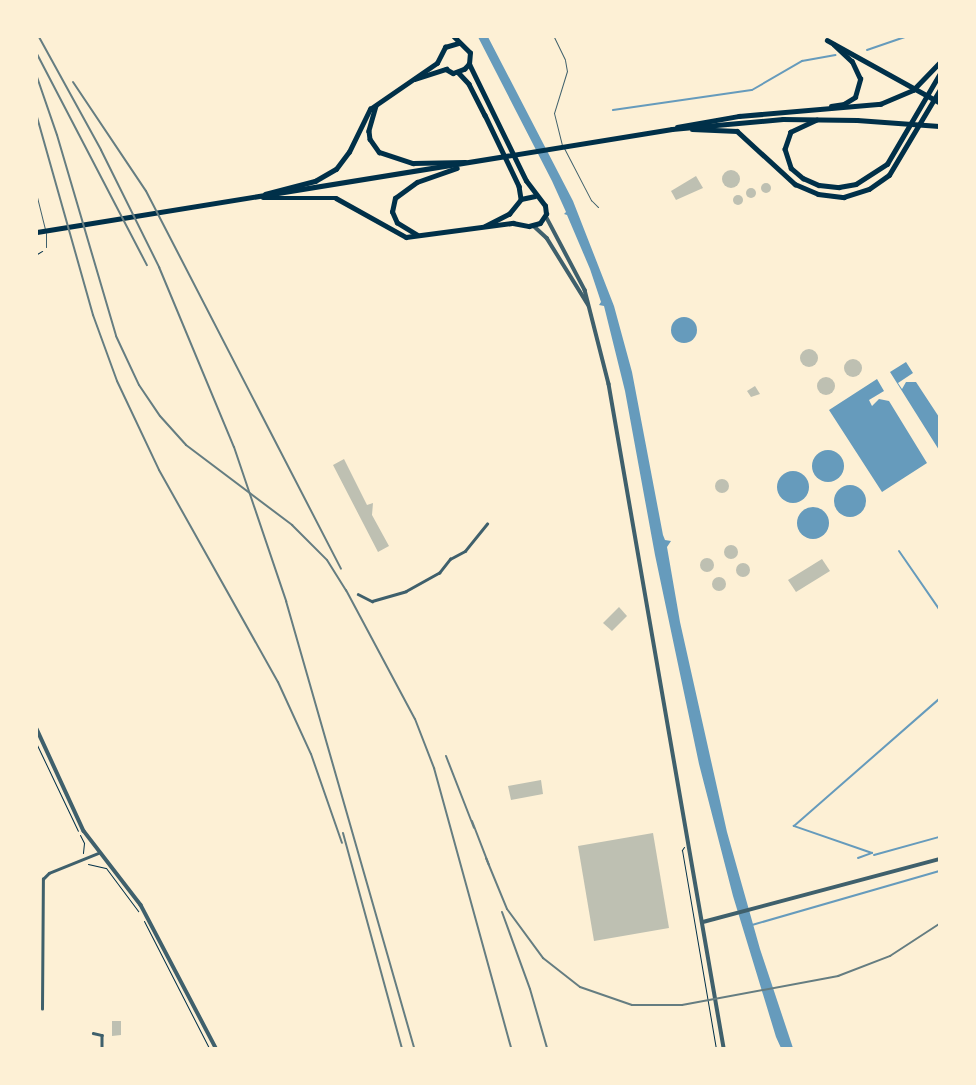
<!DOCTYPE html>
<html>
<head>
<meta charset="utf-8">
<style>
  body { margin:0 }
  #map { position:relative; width:976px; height:1085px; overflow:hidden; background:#fdf0d5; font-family:"Work Sans",sans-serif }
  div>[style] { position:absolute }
  .water>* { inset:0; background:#669bbc }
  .round { border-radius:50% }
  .stream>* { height:2px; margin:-1px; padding:0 1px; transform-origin:1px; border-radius:1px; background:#669bbc }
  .building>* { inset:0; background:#bec0b2 }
  .path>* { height:1px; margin:-0.5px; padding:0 0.5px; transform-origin:0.5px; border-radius:0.5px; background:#003049 }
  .service>* { height:1px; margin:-0.5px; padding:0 0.5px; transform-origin:0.5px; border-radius:0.5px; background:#3f606c }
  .minor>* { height:2.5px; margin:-1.25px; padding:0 1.25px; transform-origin:1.25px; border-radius:1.25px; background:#3f606c }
  .tertiary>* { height:3.5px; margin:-1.75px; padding:0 1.75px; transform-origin:1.75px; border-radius:1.75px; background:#3f606c }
  .primary>* { height:4.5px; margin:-2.25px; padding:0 2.25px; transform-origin:2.25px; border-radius:2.25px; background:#003049 }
  .rail>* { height:2px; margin:-1px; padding:0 1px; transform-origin:1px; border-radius:1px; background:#657d81 }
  span { translate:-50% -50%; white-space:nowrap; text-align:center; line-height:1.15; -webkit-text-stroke:7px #fdf0d5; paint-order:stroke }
  .frame { position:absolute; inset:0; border:38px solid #fdf0d5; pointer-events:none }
</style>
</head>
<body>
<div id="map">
  <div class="water">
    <div style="clip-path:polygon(478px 37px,488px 37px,573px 201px,614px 306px,632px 372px,663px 535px,665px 540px,671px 541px,667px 547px,680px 622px,727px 832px,760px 949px,793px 1048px,781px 1048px,776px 1037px,733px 896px,699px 764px,655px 555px,625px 391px,604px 306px,599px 305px,601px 302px,590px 269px,567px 215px,564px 214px,566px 212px,552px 181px)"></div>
    <div class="round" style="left:671px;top:317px;width:26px;height:26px"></div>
    <div style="clip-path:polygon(906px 362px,913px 373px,898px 383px,902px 389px,906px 382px,916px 382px,939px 417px,939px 450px,890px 372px)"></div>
    <div style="clip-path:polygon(877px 379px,884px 391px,869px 400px,872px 406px,879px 399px,889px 401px,927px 463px,882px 492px,829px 410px)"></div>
    <div class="round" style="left:812px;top:450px;width:32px;height:32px"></div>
    <div class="round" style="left:777px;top:471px;width:32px;height:32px"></div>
    <div class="round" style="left:834px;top:485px;width:32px;height:32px"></div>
    <div class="round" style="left:797px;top:507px;width:32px;height:32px"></div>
  </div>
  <div class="stream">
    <div style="left:867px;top:50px;width:40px;rotate:-18.9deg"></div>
    <div style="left:613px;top:110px;width:140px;rotate:-8.2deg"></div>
    <div style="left:752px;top:90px;width:58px;rotate:-30.1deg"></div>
    <div style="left:802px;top:61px;width:34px;rotate:-10deg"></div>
    <div style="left:899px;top:551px;width:70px;rotate:55.4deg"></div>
    <div style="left:874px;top:855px;width:67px;rotate:-15.5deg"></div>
    <div style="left:858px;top:858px;width:15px;rotate:-20deg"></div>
    <div style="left:872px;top:853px;width:83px;rotate:-160.9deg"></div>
    <div style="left:794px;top:826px;width:193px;rotate:-41.2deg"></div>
    <div style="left:752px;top:925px;width:195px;rotate:-16.1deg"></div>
  </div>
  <div class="building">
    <div class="round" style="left:722px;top:170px;width:18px;height:18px"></div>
    <div style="clip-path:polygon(696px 176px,703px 188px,676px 200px,671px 191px)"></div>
    <div class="round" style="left:761px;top:183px;width:10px;height:10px"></div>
    <div class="round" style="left:746px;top:188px;width:10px;height:10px"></div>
    <div class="round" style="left:733px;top:195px;width:10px;height:10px"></div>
    <div class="round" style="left:800px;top:349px;width:18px;height:18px"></div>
    <div class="round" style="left:844px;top:359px;width:18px;height:18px"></div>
    <div class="round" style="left:817px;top:377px;width:18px;height:18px"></div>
    <div style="clip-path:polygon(755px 386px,760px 394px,751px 397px,747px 391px)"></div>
    <div style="clip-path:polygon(344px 459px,367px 505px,373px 503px,372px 515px,389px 546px,378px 552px,333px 465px)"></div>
    <div class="round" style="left:715px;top:479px;width:14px;height:14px"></div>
    <div class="round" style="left:724px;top:545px;width:14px;height:14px"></div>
    <div class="round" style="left:700px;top:558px;width:14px;height:14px"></div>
    <div style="clip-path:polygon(822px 559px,830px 571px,796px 592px,788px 580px)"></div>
    <div class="round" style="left:736px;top:563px;width:14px;height:14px"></div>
    <div class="round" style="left:712px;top:577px;width:14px;height:14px"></div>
    <div style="clip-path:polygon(619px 607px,627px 616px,612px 631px,603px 623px)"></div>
    <div style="clip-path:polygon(541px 780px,543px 794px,511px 800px,508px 786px)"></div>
    <div style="clip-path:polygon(653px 833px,669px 928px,594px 941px,578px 846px)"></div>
    <div style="clip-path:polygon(112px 1021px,121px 1021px,121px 1035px,112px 1036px)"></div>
  </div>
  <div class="path">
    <div style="left:37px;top:254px;width:6px;rotate:-31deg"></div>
    <div style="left:37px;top:745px;width:95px;rotate:64.5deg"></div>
    <div style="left:80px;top:835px;width:9px;rotate:63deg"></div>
    <div style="left:84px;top:843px;width:10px;rotate:96deg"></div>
    <div style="left:684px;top:847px;width:4px;rotate:124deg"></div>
    <div style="left:682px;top:850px;width:201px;rotate:80.3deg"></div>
    <div style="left:88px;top:864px;width:18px;rotate:13deg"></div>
    <div style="left:106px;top:868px;width:54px;rotate:53.3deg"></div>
    <div style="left:144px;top:921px;width:143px;rotate:62.9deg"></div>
  </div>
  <div class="service">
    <div style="left:554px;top:37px;width:25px;rotate:64deg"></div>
    <div style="left:565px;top:60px;width:11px;rotate:80deg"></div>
    <div style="left:567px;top:71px;width:44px;rotate:107.2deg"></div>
    <div style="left:554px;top:113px;width:32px;rotate:76deg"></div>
    <div style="left:564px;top:148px;width:59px;rotate:62.6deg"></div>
    <div style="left:591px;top:200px;width:10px;rotate:45deg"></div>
    <div style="left:37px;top:197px;width:32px;rotate:76deg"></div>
    <div style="left:46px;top:247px;width:14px;rotate:-90deg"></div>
  </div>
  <div class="minor">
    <div style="left:358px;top:594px;width:16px;rotate:27deg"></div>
    <div style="left:372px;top:601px;width:35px;rotate:-16deg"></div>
    <div style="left:406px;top:591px;width:38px;rotate:-29deg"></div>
    <div style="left:439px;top:573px;width:18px;rotate:-52deg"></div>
    <div style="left:450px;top:559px;width:17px;rotate:-28deg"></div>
    <div style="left:465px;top:551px;width:35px;rotate:-51deg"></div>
    <div style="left:42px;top:1009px;width:130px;rotate:-89.6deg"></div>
    <div style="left:43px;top:879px;width:8px;rotate:-45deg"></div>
    <div style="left:49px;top:873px;width:53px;rotate:-22.2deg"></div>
    <div style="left:93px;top:1033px;width:9px;rotate:13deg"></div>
    <div style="left:102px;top:1035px;width:13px;rotate:90deg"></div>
  </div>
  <div class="tertiary">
    <div style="left:546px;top:216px;width:84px;rotate:62.2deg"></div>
    <div style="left:585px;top:290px;width:97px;rotate:75.7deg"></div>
    <div style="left:609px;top:384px;width:674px;rotate:80.17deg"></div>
    <div style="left:534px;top:226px;width:18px;rotate:43deg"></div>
    <div style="left:547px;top:238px;width:78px;rotate:58.2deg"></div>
    <div style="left:37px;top:729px;width:112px;rotate:65.3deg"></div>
    <div style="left:84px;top:831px;width:93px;rotate:52.4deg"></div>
    <div style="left:141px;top:905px;width:161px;rotate:62.3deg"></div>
    <div style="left:703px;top:922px;width:244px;rotate:-14.9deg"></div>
  </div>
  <div class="primary">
    <div style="left:827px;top:40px;width:128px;rotate:29deg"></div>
    <div style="left:458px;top:72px;width:16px;rotate:47deg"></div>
    <div style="left:469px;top:84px;width:35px;rotate:63deg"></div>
    <div style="left:485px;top:115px;width:79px;rotate:64.4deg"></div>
    <div style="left:519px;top:186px;width:13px;rotate:81deg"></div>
    <div style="left:415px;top:79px;width:33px;rotate:-18deg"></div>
    <div style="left:446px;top:69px;width:8px;rotate:30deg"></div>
    <div style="left:453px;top:73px;width:12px;rotate:-20deg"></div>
    <div style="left:464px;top:69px;width:7px;rotate:-45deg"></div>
    <div style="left:469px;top:64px;width:11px;rotate:-85deg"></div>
    <div style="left:470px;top:53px;width:23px;rotate:-135deg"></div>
    <div style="left:376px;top:106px;width:26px;rotate:106deg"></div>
    <div style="left:369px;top:131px;width:8px;rotate:83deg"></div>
    <div style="left:370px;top:139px;width:16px;rotate:55deg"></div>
    <div style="left:379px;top:152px;width:36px;rotate:18deg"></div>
    <div style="left:413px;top:163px;width:52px;rotate:-1.1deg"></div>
    <div style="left:831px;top:106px;width:13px;rotate:-9deg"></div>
    <div style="left:844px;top:104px;width:13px;rotate:-32deg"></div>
    <div style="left:855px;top:97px;width:19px;rotate:-74deg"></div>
    <div style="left:860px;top:79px;width:19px;rotate:-115deg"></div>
    <div style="left:852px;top:62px;width:25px;rotate:-137deg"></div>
    <div style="left:817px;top:120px;width:29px;rotate:155deg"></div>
    <div style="left:791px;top:132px;width:18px;rotate:109deg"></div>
    <div style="left:785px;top:149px;width:20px;rotate:72deg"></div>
    <div style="left:791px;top:168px;width:16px;rotate:40deg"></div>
    <div style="left:803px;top:178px;width:17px;rotate:24deg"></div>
    <div style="left:819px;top:185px;width:20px;rotate:6deg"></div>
    <div style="left:839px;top:187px;width:17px;rotate:-10deg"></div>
    <div style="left:856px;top:184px;width:37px;rotate:-33deg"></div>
    <div style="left:887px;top:164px;width:103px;rotate:-59.7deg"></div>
    <div style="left:677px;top:127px;width:63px;rotate:-10.1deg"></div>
    <div style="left:739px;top:116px;width:142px;rotate:-4.9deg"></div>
    <div style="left:880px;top:104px;width:36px;rotate:-23deg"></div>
    <div style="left:913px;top:90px;width:37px;rotate:-46deg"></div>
    <div style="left:692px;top:129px;width:45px;rotate:2.5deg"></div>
    <div style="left:737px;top:131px;width:79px;rotate:42.4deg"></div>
    <div style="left:795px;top:184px;width:25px;rotate:23deg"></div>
    <div style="left:818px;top:194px;width:26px;rotate:7deg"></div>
    <div style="left:844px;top:197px;width:26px;rotate:-18deg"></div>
    <div style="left:869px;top:189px;width:24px;rotate:-35deg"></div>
    <div style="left:889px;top:175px;width:98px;rotate:-59.2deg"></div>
    <div style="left:265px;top:194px;width:52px;rotate:-14.6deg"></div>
    <div style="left:315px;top:181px;width:24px;rotate:-30deg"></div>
    <div style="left:336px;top:169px;width:21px;rotate:-53deg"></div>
    <div style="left:349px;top:152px;width:48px;rotate:-64deg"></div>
    <div style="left:370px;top:109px;width:81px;rotate:-34.5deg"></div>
    <div style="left:437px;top:63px;width:18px;rotate:-63deg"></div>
    <div style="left:445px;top:47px;width:15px;rotate:-16deg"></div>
    <div style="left:263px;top:198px;width:73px"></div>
    <div style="left:336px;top:198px;width:80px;rotate:29.1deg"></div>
    <div style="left:406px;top:237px;width:108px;rotate:-7.5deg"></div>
    <div style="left:513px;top:223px;width:16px;rotate:11deg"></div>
    <div style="left:529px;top:226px;width:11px;rotate:-15deg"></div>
    <div style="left:540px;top:223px;width:11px;rotate:-56deg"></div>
    <div style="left:546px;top:214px;width:8px;rotate:-97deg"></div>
    <div style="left:545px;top:206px;width:31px;rotate:-127deg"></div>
    <div style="left:526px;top:181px;width:130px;rotate:-116deg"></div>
    <div style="left:485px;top:226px;width:27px;rotate:-27deg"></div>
    <div style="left:509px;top:214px;width:19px;rotate:-51deg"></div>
    <div style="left:521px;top:199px;width:14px;rotate:-12deg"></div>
    <div style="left:37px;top:232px;width:643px;rotate:-9.21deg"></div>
    <div style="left:672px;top:129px;width:111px;rotate:-5.1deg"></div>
    <div style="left:783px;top:119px;width:74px;rotate:0.8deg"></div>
    <div style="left:857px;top:120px;width:82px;rotate:4.2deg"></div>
    <div style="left:417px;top:235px;width:23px;rotate:-149deg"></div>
    <div style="left:397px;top:223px;width:12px;rotate:-114deg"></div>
    <div style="left:392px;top:212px;width:14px;rotate:-78deg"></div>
    <div style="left:395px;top:198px;width:27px;rotate:-36deg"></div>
    <div style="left:417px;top:182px;width:42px;rotate:-19.3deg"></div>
  </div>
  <div class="rail">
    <div style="left:39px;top:37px;width:129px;rotate:61.2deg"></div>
    <div style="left:101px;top:150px;width:131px;rotate:63.6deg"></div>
    <div style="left:159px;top:267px;width:195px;rotate:67.4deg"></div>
    <div style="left:234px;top:447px;width:163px;rotate:71.3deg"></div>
    <div style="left:286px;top:601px;width:465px;rotate:74deg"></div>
    <div style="left:37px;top:54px;width:238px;rotate:62.5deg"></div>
    <div style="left:37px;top:77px;width:61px;rotate:71deg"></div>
    <div style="left:57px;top:135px;width:209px;rotate:73.6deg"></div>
    <div style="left:116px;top:336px;width:54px;rotate:64.9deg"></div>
    <div style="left:139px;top:385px;width:37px;rotate:56deg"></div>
    <div style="left:160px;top:416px;width:39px;rotate:48deg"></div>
    <div style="left:186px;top:445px;width:133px;rotate:37deg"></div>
    <div style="left:292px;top:525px;width:49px;rotate:45deg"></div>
    <div style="left:327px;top:560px;width:36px;rotate:58deg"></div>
    <div style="left:346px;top:590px;width:146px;rotate:61.9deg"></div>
    <div style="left:415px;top:719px;width:53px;rotate:68.8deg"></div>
    <div style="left:434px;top:768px;width:290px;rotate:74.6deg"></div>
    <div style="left:73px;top:82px;width:131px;rotate:56.2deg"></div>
    <div style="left:146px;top:191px;width:425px;rotate:62.7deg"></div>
    <div style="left:37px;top:117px;width:206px;rotate:74.2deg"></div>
    <div style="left:93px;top:315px;width:70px;rotate:70deg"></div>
    <div style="left:117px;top:381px;width:98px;rotate:64.7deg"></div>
    <div style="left:159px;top:470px;width:243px;rotate:60.7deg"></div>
    <div style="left:278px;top:682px;width:79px;rotate:65.4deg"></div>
    <div style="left:311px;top:754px;width:94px;rotate:70.8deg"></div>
    <div style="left:446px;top:756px;width:77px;rotate:68.7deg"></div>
    <div style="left:472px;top:821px;width:47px;rotate:68.9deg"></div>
    <div style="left:343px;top:833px;width:223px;rotate:74.7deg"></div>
    <div style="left:486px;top:858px;width:55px;rotate:67.6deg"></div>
    <div style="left:507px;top:909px;width:61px;rotate:53.7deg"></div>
    <div style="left:543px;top:958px;width:47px;rotate:38.1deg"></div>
    <div style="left:580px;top:987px;width:55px;rotate:19.1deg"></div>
    <div style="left:632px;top:1005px;width:50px"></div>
    <div style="left:682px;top:1005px;width:159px;rotate:-10.5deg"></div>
    <div style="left:838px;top:976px;width:56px;rotate:-21deg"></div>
    <div style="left:890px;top:956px;width:59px;rotate:-33.1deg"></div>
    <div style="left:502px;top:912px;width:82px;rotate:70deg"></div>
    <div style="left:530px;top:989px;width:61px;rotate:73.9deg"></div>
  </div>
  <div class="frame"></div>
</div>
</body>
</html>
